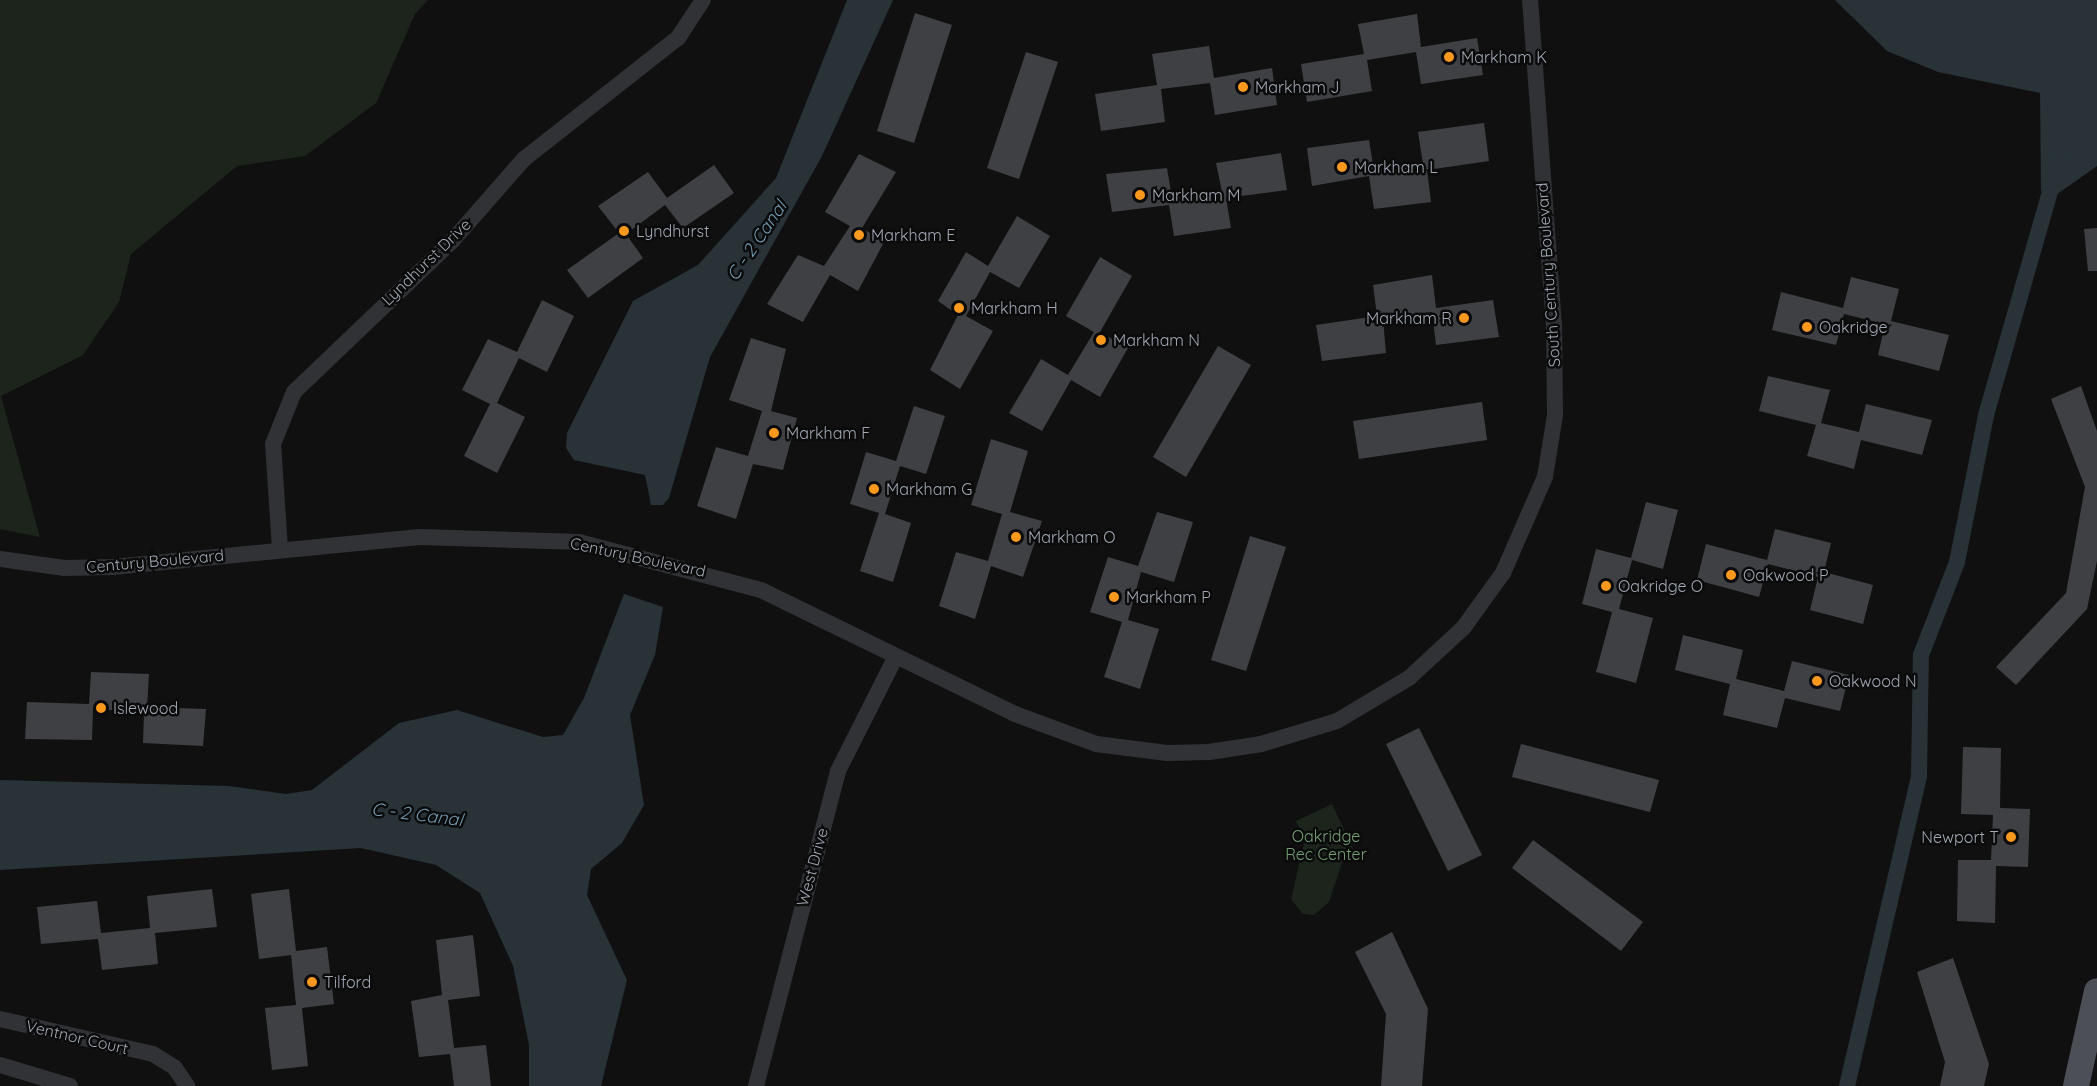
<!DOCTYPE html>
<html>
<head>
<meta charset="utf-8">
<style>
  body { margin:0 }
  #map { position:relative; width:2097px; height:1086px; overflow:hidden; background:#101011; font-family:Quicksand,sans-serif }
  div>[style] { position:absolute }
  .green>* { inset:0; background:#1c241c }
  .water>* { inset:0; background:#283237 }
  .canal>* { height:16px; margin:-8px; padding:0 8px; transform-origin:8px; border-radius:8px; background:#283237 }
  .building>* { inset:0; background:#3e4044 }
  .street>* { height:16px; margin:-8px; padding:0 8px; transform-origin:8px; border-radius:8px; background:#303236 }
  .primary>* { height:26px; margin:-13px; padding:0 13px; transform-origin:13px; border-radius:13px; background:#4c4f55 }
  .dots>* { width:16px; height:16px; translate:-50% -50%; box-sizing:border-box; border:3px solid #0b0b0c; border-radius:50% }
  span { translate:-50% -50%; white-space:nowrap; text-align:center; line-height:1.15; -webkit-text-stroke:5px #0b0b0c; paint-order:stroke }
  .poi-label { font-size:16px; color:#a0a8b3 }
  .left { translate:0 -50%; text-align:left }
  .right { translate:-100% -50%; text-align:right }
  .street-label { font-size:16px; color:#a0a8b3 }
  .park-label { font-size:16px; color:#779f75 }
  .water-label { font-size:18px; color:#749bb1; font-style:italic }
</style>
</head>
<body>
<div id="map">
  <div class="green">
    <div style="clip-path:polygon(0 0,428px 0,415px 14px,376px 103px,305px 156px,237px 166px,131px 254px,119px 302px,83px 355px,1px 396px,40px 537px,0 529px)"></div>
    <div style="clip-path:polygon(1332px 804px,1354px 851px,1344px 857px,1329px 902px,1314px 915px,1303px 914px,1291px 899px,1305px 839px,1296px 821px)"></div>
  </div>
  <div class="water">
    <div style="clip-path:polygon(847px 0,893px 0,822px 156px,710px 357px,669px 498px,663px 505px,651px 505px,645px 475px,574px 460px,566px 448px,567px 433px,633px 301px,698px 265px,776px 178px)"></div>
    <div style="clip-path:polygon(1835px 0,2097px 0,2097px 166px,2056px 195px,2059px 162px,2041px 192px,2040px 93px,1938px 72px,1887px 51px)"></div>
    <div style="clip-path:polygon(624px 594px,663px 607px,655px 655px,630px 715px,644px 805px,622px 843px,591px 869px,587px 895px,627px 980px,601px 1086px,529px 1086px,529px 1045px,513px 966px,480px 893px,436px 865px,361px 848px,0 870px,0 780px,228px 786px,286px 794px,312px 790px,399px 723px,457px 710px,543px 737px,563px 735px,584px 698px)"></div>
  </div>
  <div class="canal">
    <div style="left:1847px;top:1086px;width:318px;rotate:-76.9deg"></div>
    <div style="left:1919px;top:776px;width:121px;rotate:-89.1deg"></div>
    <div style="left:1921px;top:655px;width:100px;rotate:-68.8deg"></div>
    <div style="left:1957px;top:562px;width:150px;rotate:-78.8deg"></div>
    <div style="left:1986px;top:415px;width:264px;rotate:-74deg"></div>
  </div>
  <div class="building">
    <div style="clip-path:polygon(915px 13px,952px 25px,914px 143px,877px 131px)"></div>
    <div style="clip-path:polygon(1417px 14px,1421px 47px,1477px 38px,1483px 75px,1421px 84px,1416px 52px,1367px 60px,1372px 91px,1307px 102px,1301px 64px,1364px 54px,1358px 24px)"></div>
    <div style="clip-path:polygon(1209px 46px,1214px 78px,1272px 68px,1277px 105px,1215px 115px,1210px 83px,1161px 89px,1165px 122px,1101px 131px,1095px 94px,1157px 85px,1152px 54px)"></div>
    <div style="clip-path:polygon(1026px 52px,1058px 62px,1019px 179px,987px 168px)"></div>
    <div style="clip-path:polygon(1484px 123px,1489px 161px,1427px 170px,1431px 202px,1374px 209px,1369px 176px,1312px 186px,1307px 148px,1369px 140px,1374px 171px,1423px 164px,1418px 132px)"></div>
    <div style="clip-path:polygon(1281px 153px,1287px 190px,1226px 198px,1231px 228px,1174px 236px,1169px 205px,1112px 212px,1106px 174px,1167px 168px,1172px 198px,1222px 192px,1216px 163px)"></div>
    <div style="clip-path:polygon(859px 154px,896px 172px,862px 228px,884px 242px,858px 291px,830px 275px,803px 322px,767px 304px,798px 255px,824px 266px,850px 226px,825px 212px)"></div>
    <div style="clip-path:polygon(714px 165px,734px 193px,683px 228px,665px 205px,626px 234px,643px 258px,588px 298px,567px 270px,619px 233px,598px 206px,648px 172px,667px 198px)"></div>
    <div style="clip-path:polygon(1017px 216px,1050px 236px,1019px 288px,990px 272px,966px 316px,993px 331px,960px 389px,930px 370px,958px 315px,938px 301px,966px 252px,988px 266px)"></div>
    <div style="clip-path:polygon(2097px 228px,2097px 271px,2088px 271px,2084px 229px)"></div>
    <div style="clip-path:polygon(1100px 257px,1132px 276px,1100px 332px,1128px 348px,1100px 397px,1071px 380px,1042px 431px,1009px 413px,1041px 359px,1068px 375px,1094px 332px,1066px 316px)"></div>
    <div style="clip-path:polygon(1432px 275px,1436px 308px,1493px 300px,1499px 337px,1436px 345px,1432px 312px,1383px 319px,1386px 353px,1322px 361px,1316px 325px,1377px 316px,1373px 285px)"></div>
    <div style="clip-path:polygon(1851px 277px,1899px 289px,1891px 321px,1949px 335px,1939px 371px,1878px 355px,1885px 324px,1844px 314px,1836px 345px,1772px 330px,1781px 292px,1843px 308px)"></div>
    <div style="clip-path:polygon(542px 300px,574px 316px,547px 372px,519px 358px,497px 403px,525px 417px,497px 473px,464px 456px,490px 404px,462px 390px,488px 339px,517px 352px)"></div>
    <div style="clip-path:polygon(751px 338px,786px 349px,771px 411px,797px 418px,783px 470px,753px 464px,736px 519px,697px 506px,716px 447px,748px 456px,762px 411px,729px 400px)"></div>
    <div style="clip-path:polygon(1218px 346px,1251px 365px,1186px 477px,1153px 457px)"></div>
    <div style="clip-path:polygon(1768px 376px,1830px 390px,1821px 423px,1859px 432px,1866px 404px,1932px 420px,1922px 455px,1861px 440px,1854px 469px,1807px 456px,1816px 425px,1759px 411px)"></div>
    <div style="clip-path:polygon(2081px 386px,2097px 431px,2097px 561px,2087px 609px,2016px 685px,1996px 667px,2066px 593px,2085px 487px,2051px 399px)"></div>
    <div style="clip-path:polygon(1482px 402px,1487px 440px,1359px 459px,1353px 421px)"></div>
    <div style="clip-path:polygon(914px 406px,945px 416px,926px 474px,900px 466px,885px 514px,911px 523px,893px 582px,860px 571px,879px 513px,850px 504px,866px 452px,896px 461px)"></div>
    <div style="clip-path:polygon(991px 439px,1028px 451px,1010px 512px,1042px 521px,1023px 577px,991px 566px,975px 619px,939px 606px,956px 552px,988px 561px,1002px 514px,971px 505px)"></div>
    <div style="clip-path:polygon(1646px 502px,1678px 510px,1663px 569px,1632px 560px,1619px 609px,1653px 618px,1636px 683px,1596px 672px,1612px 612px,1582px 604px,1596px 549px,1631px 558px)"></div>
    <div style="clip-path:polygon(1157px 512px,1193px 522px,1174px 582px,1141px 572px,1128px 620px,1159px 629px,1140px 689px,1104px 677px,1122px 622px,1090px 612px,1108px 557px,1138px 566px)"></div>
    <div style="clip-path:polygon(1775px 529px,1831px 543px,1824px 572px,1873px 585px,1863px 624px,1810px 610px,1818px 577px,1768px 564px,1759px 597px,1697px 580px,1706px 544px,1767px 560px)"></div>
    <div style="clip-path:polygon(1250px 536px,1286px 547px,1246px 671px,1211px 660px)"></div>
    <div style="clip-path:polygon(1683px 635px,1743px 650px,1736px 679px,1784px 691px,1792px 661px,1849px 675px,1840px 711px,1785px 698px,1777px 728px,1723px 715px,1730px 684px,1675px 670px)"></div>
    <div style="clip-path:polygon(91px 672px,149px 674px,147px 707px,206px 709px,203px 746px,143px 743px,144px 712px,93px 709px,92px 740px,25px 739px,27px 702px,89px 704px)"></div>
    <div style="clip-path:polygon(1419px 728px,1482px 855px,1448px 871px,1386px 744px)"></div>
    <div style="clip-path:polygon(1521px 744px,1659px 780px,1650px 812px,1512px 777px)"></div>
    <div style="clip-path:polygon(1963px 747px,2001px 748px,2000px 808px,2030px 809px,2028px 867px,1996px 866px,1995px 923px,1957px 921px,1958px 860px,1991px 860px,1993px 815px,1961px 814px)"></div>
    <div style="clip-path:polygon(1533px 840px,1643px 922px,1621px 951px,1512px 868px)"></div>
    <div style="clip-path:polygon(212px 889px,217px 927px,155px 933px,158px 964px,102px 970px,98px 939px,41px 944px,37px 907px,97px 901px,101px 933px,150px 928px,147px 896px)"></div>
    <div style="clip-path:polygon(289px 889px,296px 951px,327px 947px,334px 1004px,302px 1008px,308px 1066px,272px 1070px,265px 1008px,296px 1005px,291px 955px,259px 959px,251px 894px)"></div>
    <div style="clip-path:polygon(1392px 932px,1428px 1009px,1422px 1086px,1381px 1086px,1386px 1014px,1355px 952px)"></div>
    <div style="clip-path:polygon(473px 935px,480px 996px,448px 1000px,454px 1048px,486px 1045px,491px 1086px,454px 1086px,450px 1054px,419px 1057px,411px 1001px,442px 995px,436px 940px)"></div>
    <div style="clip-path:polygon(1953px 958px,1989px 1064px,1984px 1086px,1940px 1086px,1945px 1062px,1917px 972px)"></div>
  </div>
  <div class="street">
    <div style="left:280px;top:549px;width:105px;rotate:-93.8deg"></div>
    <div style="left:273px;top:444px;width:56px;rotate:-68deg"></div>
    <div style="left:294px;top:392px;width:220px;rotate:-43.7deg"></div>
    <div style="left:453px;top:240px;width:108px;rotate:-48.8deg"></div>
    <div style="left:524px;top:159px;width:196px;rotate:-38.2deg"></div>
    <div style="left:678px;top:38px;width:45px;rotate:-56.7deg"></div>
    <div style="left:0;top:559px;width:65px;rotate:8deg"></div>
    <div style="left:64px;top:568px;width:49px;rotate:-1.2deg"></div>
    <div style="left:113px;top:567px;width:308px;rotate:-5.6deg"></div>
    <div style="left:420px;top:537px;width:159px;rotate:1.8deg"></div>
    <div style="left:579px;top:542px;width:188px;rotate:14.8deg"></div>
    <div style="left:761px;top:590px;width:283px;rotate:26deg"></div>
    <div style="left:1015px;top:714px;width:86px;rotate:20.3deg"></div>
    <div style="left:1096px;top:744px;width:72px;rotate:7.2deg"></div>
    <div style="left:1167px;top:753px;width:42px;rotate:-1.4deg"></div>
    <div style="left:1209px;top:752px;width:53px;rotate:-8.7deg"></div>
    <div style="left:1261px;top:744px;width:79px;rotate:-16.8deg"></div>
    <div style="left:1337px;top:721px;width:84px;rotate:-30.8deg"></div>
    <div style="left:1409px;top:678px;width:75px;rotate:-42.8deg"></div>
    <div style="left:1464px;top:627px;width:67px;rotate:-54.2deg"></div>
    <div style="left:1503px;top:573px;width:105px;rotate:-66.4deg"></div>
    <div style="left:1545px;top:477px;width:63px;rotate:-80.8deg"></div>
    <div style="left:1555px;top:415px;width:89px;rotate:-90.6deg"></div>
    <div style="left:1554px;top:326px;width:327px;rotate:-94.2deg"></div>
    <div style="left:0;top:1019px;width:157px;rotate:12.9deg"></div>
    <div style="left:153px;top:1054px;width:26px;rotate:32deg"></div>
    <div style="left:175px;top:1068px;width:22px;rotate:56deg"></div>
    <div style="left:0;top:1065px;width:73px;rotate:16.7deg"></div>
    <div style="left:756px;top:1086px;width:325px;rotate:-75.4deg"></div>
    <div style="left:838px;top:771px;width:127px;rotate:-63.2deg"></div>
  </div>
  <div class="primary">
    <div style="left:2076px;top:1086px;width:97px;rotate:-77.5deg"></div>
  </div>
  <div class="dots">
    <div style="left:1449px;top:57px;background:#fb981e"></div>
    <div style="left:1243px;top:87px;background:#fb981e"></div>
    <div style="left:1342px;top:167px;background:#fb981e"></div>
    <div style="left:1140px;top:195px;background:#fb981e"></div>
    <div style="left:624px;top:231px;background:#fb981e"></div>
    <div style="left:859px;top:235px;background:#fb981e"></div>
    <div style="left:959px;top:308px;background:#fb981e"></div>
    <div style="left:1464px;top:318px;background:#fb981e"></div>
    <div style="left:1807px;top:327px;background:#fb981e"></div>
    <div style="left:1101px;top:340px;background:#fb981e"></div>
    <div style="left:774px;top:433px;background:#fb981e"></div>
    <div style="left:874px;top:489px;background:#fb981e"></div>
    <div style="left:1016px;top:537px;background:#fb981e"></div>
    <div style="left:1731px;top:575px;background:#fb981e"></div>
    <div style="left:1606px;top:586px;background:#fb981e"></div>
    <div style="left:1114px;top:597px;background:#fb981e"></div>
    <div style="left:1817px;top:681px;background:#fb981e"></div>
    <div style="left:101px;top:708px;background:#fb981e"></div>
    <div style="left:2011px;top:837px;background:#fb981e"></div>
    <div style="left:312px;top:982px;background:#fb981e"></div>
  </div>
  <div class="poi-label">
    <span class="left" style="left:1461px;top:57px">Markham K</span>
    <span class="left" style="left:1255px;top:87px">Markham J</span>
    <span class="left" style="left:1354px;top:167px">Markham L</span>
    <span class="left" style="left:1152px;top:195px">Markham M</span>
    <span class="left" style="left:636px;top:231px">Lyndhurst</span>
    <span class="left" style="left:871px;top:235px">Markham E</span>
    <span class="left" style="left:971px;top:308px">Markham H</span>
    <span class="right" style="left:1452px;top:318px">Markham R</span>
    <span class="left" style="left:1819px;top:327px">Oakridge</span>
    <span class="left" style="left:1113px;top:340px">Markham N</span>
    <span class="left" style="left:786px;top:433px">Markham F</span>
    <span class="left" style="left:886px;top:489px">Markham G</span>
    <span class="left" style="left:1028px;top:537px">Markham O</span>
    <span class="left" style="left:1743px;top:575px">Oakwood P</span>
    <span class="left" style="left:1618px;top:586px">Oakridge O</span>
    <span class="left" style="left:1126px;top:597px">Markham P</span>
    <span class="left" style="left:1829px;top:681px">Oakwood N</span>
    <span class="left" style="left:113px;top:708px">Islewood</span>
    <span class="right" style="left:1999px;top:837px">Newport T</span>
    <span class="left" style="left:324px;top:982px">Tilford</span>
  </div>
  <div class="street-label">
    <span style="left:426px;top:262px;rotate:-44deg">Lyndhurst Drive</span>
    <span style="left:1548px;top:275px;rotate:-94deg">South Century Boulevard</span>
    <span style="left:638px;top:557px;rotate:12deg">Century Boulevard</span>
    <span style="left:155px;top:561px;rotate:-5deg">Century Boulevard</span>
    <span style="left:812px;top:867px;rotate:-75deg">West Drive</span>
    <span style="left:77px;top:1037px;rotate:13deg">Ventnor Court</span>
  </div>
  <div class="park-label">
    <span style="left:1326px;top:845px">Oakridge<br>Rec Center</span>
  </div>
  <div class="water-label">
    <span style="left:757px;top:241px;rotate:-56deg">C - 2 Canal</span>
    <span style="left:417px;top:815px;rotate:7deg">C - 2 Canal</span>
  </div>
</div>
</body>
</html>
